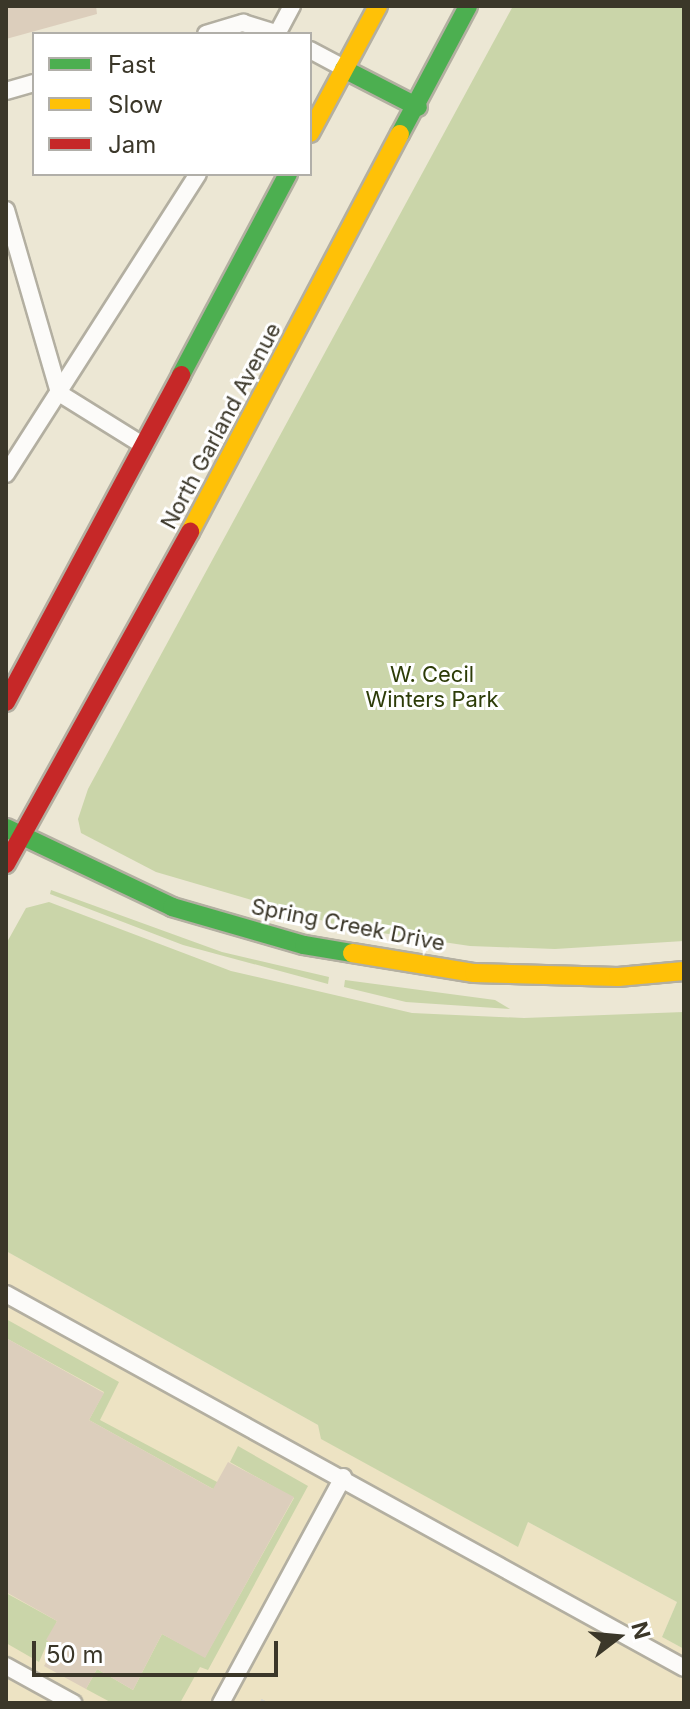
<!DOCTYPE html>
<html>
<head>
<meta charset="utf-8">
<style>
  body { margin:0 }
  #map { position:relative; width:690px; height:1709px; overflow:hidden; background:#ece7d4; font-family:Inter,sans-serif }
  div>[style] { position:absolute }
  .built>* { inset:0; background:#ede3c3 }
  .green>* { inset:0; background:#cad5a9 }
  .building>* { inset:0; background:#dccebc }
  .path>* { height:5px; margin-top:-2.5px; transform-origin:0; background:repeating-linear-gradient(90deg,#d9d8d2 0 4px,transparent 0 10px) }
  .roads { filter:drop-shadow(2px 0 #b3afa1) drop-shadow(-2px 0 #b3afa1) drop-shadow(0 2px #b3afa1) drop-shadow(0 -2px #b3afa1) }
  .lane>* { height:16px; margin:-8px; padding:0 8px; transform-origin:8px; border-radius:8px; background:#fcfbf9 }
  .fast>* { height:18px; margin:-9px; padding:0 9px; transform-origin:9px; border-radius:9px; background:#4caf50 }
  .slow>* { height:18px; margin:-9px; padding:0 9px; transform-origin:9px; border-radius:9px; background:#ffc107 }
  .jam>* { height:18px; margin:-9px; padding:0 9px; transform-origin:9px; border-radius:9px; background:#c62828 }
  span { translate:-50% -50%; white-space:nowrap; text-align:center; line-height:1.15; -webkit-text-stroke:6px #fff; paint-order:stroke }
  .street-label { font-size:22px; color:#3b3729 }
  .park-label { font-size:22px; color:#2d3c08 }
  .frame { position:absolute; inset:0; border:8px solid #3b3729; pointer-events:none }
  .legend { position:absolute; left:32px; top:32px; width:280px; height:144px; box-sizing:border-box; background:#fff; border:2px solid #b1afa9; margin:0; padding:10px 14px; list-style:none; font-size:24px; color:#3b3729 }
  .legend li { display:flex; align-items:center; gap:16px; height:40px }
  .legend b { width:40px; border:2px solid #b1afa9 }
  .north { position:absolute; left:578px; top:1597px; width:80px; height:80px; -webkit-text-stroke:6px #fff; paint-order:stroke; rotate:74deg; font-size:22px; font-weight:700; line-height:32px; text-align:center; color:#3b3729 }
  .north::after { content:''; display:block; margin:auto; width:28px; height:36px; background:#3b3729; clip-path:polygon(50% 0,100% 100%,50% 72%,0 100%) }
  .scale { position:absolute; left:32px; top:1641px; width:246px; height:36px; box-sizing:border-box; border:4px solid #3b3729; border-top:0; padding-left:10px; font-size:24px; line-height:28px; white-space:nowrap; color:#3b3729; -webkit-text-stroke:6px #fff; paint-order:stroke }
</style>
</head>
<body>
<div id="map">
  <div class="built">
    <div style="clip-path:polygon(6px 1251px,318px 1425px,322px 1439px,517px 1546px,528px 1522px,677px 1602px,662px 1637px,684px 1649px,684px 1703px,6px 1703px)"></div>
  </div>
  <div class="green">
    <div style="clip-path:polygon(513px 6px,684px 6px,684px 941px,555px 949px,470px 946px,348px 928px,156px 872px,81px 833px,78px 819px,88px 789px)"></div>
    <div style="clip-path:polygon(51px 890px,222px 952px,329px 977px,328px 984px,183px 945px,50px 894px)"></div>
    <div style="clip-path:polygon(49px 902px,231px 971px,412px 1013px,524px 1018px,684px 1012px,684px 1649px,662px 1637px,677px 1602px,528px 1522px,518px 1547px,321px 1439px,318px 1425px,6px 1251px,6px 944px,26px 908px)"></div>
    <div style="clip-path:polygon(345px 980px,495px 1000px,510px 1009px,406px 1002px,344px 987px)"></div>
    <div style="clip-path:polygon(6px 1319px,119px 1382px,100px 1420px,219px 1483px,215px 1490px,89px 1420px,104px 1392px,6px 1338px)"></div>
    <div style="clip-path:polygon(238px 1446px,308px 1486px,208px 1670px,200px 1667px,180px 1703px,112px 1703px,86px 1689px,97px 1669px,133px 1690px,162px 1634px,205px 1657px,294px 1498px,230px 1462px)"></div>
    <div style="clip-path:polygon(6px 1593px,57px 1621px,39px 1662px,6px 1643px)"></div>
  </div>
  <div class="building">
    <div style="clip-path:polygon(6px 6px,96px 6px,97px 14px,6px 39px)"></div>
    <div style="clip-path:polygon(6px 1338px,104px 1393px,89px 1420px,213px 1489px,228px 1462px,294px 1497px,205px 1658px,162px 1634px,133px 1690px,97px 1669px,86px 1689px,44px 1666px,56px 1645px,46px 1640px,57px 1621px,6px 1592px)"></div>
  </div>
  <div class="path">
    <div style="left:262px;top:1703px;width:4px;rotate:-63deg"></div>
  </div>
  <div class="roads">
    <div class="lane">
      <div style="left:206px;top:34px;width:39px;rotate:-17deg"></div>
      <div style="left:243px;top:23px;width:38px;rotate:17deg"></div>
      <div style="left:277px;top:34px;width:32px;rotate:-62deg"></div>
      <div style="left:310px;top:50px;width:38px;rotate:28deg"></div>
      <div style="left:6px;top:91px;width:29px;rotate:-16deg"></div>
      <div style="left:6px;top:210px;width:191px;rotate:73.8deg"></div>
      <div style="left:59px;top:393px;width:97px;rotate:31.9deg"></div>
      <div style="left:6px;top:474px;width:356px;rotate:-57.4deg"></div>
      <div style="left:6px;top:1294px;width:774px;rotate:28.88deg"></div>
      <div style="left:6px;top:1666px;width:77px;rotate:28.9deg"></div>
      <div style="left:221px;top:1703px;width:257px;rotate:-61.6deg"></div>
    </div>
    <div class="fast">
      <div style="left:344px;top:69px;width:83px;rotate:27.2deg"></div>
      <div style="left:400px;top:134px;width:145px;rotate:-62deg"></div>
      <div style="left:181px;top:375px;width:228px;rotate:-62deg"></div>
      <div style="left:6px;top:828px;width:184px;rotate:25.4deg"></div>
      <div style="left:172px;top:907px;width:137px;rotate:16.1deg"></div>
      <div style="left:304px;top:945px;width:49px;rotate:9.5deg"></div>
    </div>
    <div class="slow">
      <div style="left:310px;top:133px;width:144px;rotate:-61.8deg"></div>
      <div style="left:190px;top:532px;width:450px;rotate:-62.2deg"></div>
      <div style="left:352px;top:953px;width:124px;rotate:9.3deg"></div>
      <div style="left:474px;top:973px;width:144px;rotate:1.6deg"></div>
      <div style="left:618px;top:977px;width:66px;rotate:-5.2deg"></div>
    </div>
    <div class="jam">
      <div style="left:6px;top:702px;width:371px;rotate:-61.8deg"></div>
      <div style="left:6px;top:864px;width:380px;rotate:-61deg"></div>
    </div>
  </div>
  <div class="street-label">
    <span style="left:221px;top:426px;rotate:-62deg">North Garland Avenue</span>
    <span style="left:348px;top:925px;rotate:11deg">Spring Creek Drive</span>
  </div>
  <div class="park-label">
    <span style="left:432px;top:687px">W. Cecil<br>Winters Park</span>
  </div>
  <div class="frame"></div>
  <ul class="legend">
  <li><b style="height:10px;background:#4caf50"></b>Fast</li>
  <li><b style="height:10px;background:#ffc107"></b>Slow</li>
  <li><b style="height:10px;background:#c62828"></b>Jam</li>
  </ul>
  <div class="north">N</div>
  <div class="scale">50 m</div>
</div>
</body>
</html>
